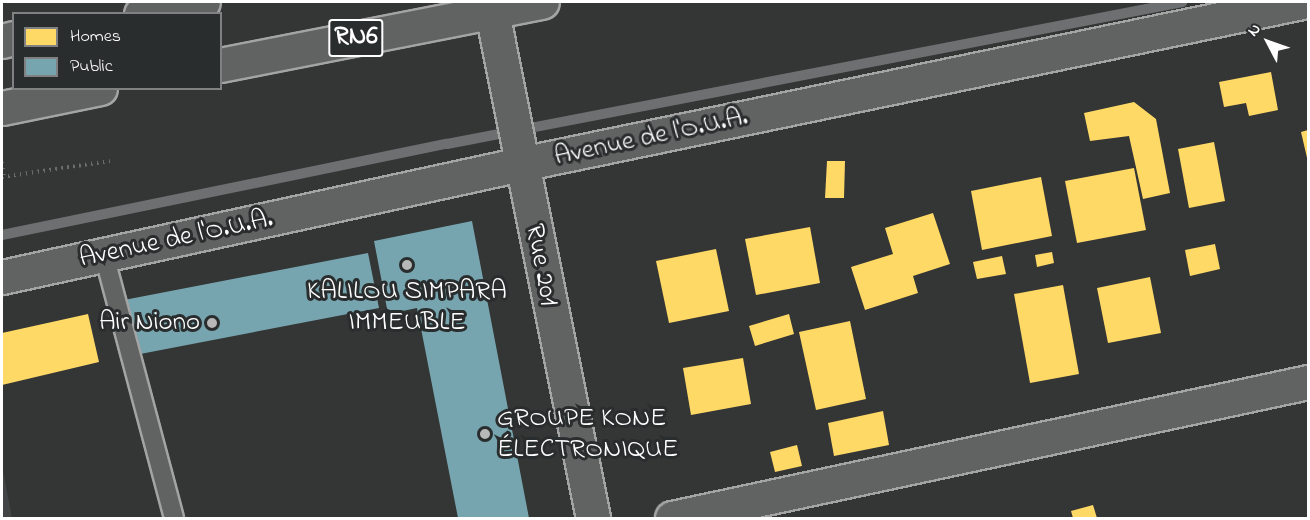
<!DOCTYPE html>
<html>
<head>
<meta charset="utf-8">
<style>
  body { margin:0 }
  #map { position:relative; width:1310px; height:520px; overflow:hidden; background:#343535; font-family:"Indie Flower",sans-serif }
  div>[style] { position:absolute }
  .built>* { inset:0; background:#424445 }
  .homes>* { inset:0; background:#ffd966 }
  .public>* { inset:0; background:#76a5af }
  .stream>* { height:10px; margin:-5px; padding:0 5px; transform-origin:5px; border-radius:5px; background:#6d6f70 }
  .path>* { height:4px; margin-top:-2px; transform-origin:0; background:repeating-linear-gradient(90deg,#6b6c6c 0 1.5px,transparent 0 6px) }
  .roads { filter:drop-shadow(2px 0 #a4a4a4) drop-shadow(-2px 0 #a4a4a4) drop-shadow(0 2px #a4a4a4) drop-shadow(0 -2px #a4a4a4) }
  .lane>* { height:18px; margin:-9px; padding:0 9px; transform-origin:9px; border-radius:9px; background:#616262 }
  .street>* { height:33px; margin:-16.5px; padding:0 16.5px; transform-origin:16.5px; border-radius:16.5px; background:#616262 }
  .secondary>* { height:33px; margin:-16.5px; padding:0 16.5px; transform-origin:16.5px; border-radius:16.5px; background:#616262 }
  .highway>* { height:33px; margin:-16.5px; padding:0 16.5px; transform-origin:16.5px; border-radius:16.5px; background:#616262 }
  .dots>* { width:16px; height:16px; translate:-50% -50%; box-sizing:border-box; border:3px solid #2a2d2e; border-radius:50% }
  span { translate:-50% -50%; white-space:nowrap; text-align:center; line-height:1.15; -webkit-text-stroke:6px #2a2d2e; paint-order:stroke }
  .shield-label span { padding:2px 4px; background:#2a2d2e; border:2px solid; border-radius:4px; -webkit-text-stroke-width:0 }
  .shield-label { font-size:26px; color:#fff; font-weight:700 }
  .street-label { font-size:27px; color:#fff }
  .poi-label { font-size:27px; color:#fff }
  .right { translate:-100% -50%; text-align:right }
  .left { translate:0 -50%; text-align:left }
  .frame { position:absolute; inset:0; border:3px solid #fff; pointer-events:none }
  .legend { position:absolute; left:12px; top:12px; width:210px; height:78px; box-sizing:border-box; background:#2a2d2e; border:2px solid #7f8182; margin:0; padding:8px 10px; list-style:none; font-size:18px; color:#fff }
  .legend li { display:flex; align-items:center; gap:12px; height:30px }
  .legend b { width:30px; border:2px solid #7f8182 }
  .north { position:absolute; left:1238px; top:12px; width:60px; height:60px; -webkit-text-stroke:4px #2a2d2e; paint-order:stroke; rotate:311deg; font-size:16px; font-weight:700; line-height:24px; text-align:center; color:#fff }
  .north::after { content:''; display:block; margin:auto; width:21px; height:27px; background:#fff; clip-path:polygon(50% 0,100% 100%,50% 72%,0 100%) }
</style>
</head>
<body>
<div id="map">
  <div class="built">
    <div style="clip-path:polygon(2px 465px,12px 518px,2px 518px)"></div>
  </div>
  <div class="homes">
    <div style="clip-path:polygon(1271px 72px,1278px 110px,1249px 116px,1246px 103px,1224px 107px,1219px 82px)"></div>
    <div style="clip-path:polygon(1134px 102px,1156px 119px,1170px 193px,1143px 199px,1129px 136px,1090px 141px,1084px 113px)"></div>
    <div style="clip-path:polygon(1308px 130px,1308px 162px,1301px 132px)"></div>
    <div style="clip-path:polygon(1214px 142px,1225px 201px,1189px 208px,1178px 149px)"></div>
    <div style="clip-path:polygon(827px 161px,845px 161px,844px 198px,825px 198px)"></div>
    <div style="clip-path:polygon(1134px 168px,1146px 230px,1077px 243px,1065px 181px)"></div>
    <div style="clip-path:polygon(1041px 177px,1052px 236px,982px 250px,971px 191px)"></div>
    <div style="clip-path:polygon(933px 213px,950px 264px,913px 276px,918px 293px,865px 310px,851px 267px,893px 254px,885px 228px)"></div>
    <div style="clip-path:polygon(810px 227px,820px 283px,756px 295px,745px 239px)"></div>
    <div style="clip-path:polygon(1215px 244px,1220px 269px,1190px 276px,1185px 250px)"></div>
    <div style="clip-path:polygon(716px 249px,729px 311px,669px 323px,656px 261px)"></div>
    <div style="clip-path:polygon(1052px 252px,1054px 263px,1037px 267px,1035px 255px)"></div>
    <div style="clip-path:polygon(1002px 256px,1006px 274px,977px 279px,973px 262px)"></div>
    <div style="clip-path:polygon(1150px 277px,1161px 333px,1108px 343px,1097px 288px)"></div>
    <div style="clip-path:polygon(1063px 285px,1079px 374px,1030px 383px,1014px 294px)"></div>
    <div style="clip-path:polygon(88px 314px,99px 362px,2px 385px,2px 333px)"></div>
    <div style="clip-path:polygon(789px 314px,794px 334px,755px 346px,749px 326px)"></div>
    <div style="clip-path:polygon(850px 321px,866px 399px,816px 410px,799px 332px)"></div>
    <div style="clip-path:polygon(743px 358px,751px 404px,691px 415px,683px 368px)"></div>
    <div style="clip-path:polygon(883px 411px,889px 445px,834px 456px,828px 423px)"></div>
    <div style="clip-path:polygon(797px 445px,802px 466px,775px 472px,770px 452px)"></div>
    <div style="clip-path:polygon(1093px 505px,1097px 518px,1073px 518px,1071px 511px)"></div>
  </div>
  <div class="public">
    <div style="clip-path:polygon(472px 221px,529px 518px,458px 518px,417px 308px,388px 314px,374px 241px)"></div>
    <div style="clip-path:polygon(368px 253px,379px 308px,135px 355px,124px 300px)"></div>
  </div>
  <div class="stream">
    <div style="left:2px;top:235px;width:454px;rotate:-11.6deg"></div>
    <div style="left:447px;top:144px;width:749px;rotate:-10.93deg"></div>
  </div>
  <div class="path">
    <div style="left:2px;top:162px;width:14px;rotate:82deg"></div>
    <div style="left:2px;top:177px;width:109px;rotate:-8.4deg"></div>
  </div>
  <div class="roads">
    <div class="lane">
      <div style="left:104px;top:255px;width:272px;rotate:75.1deg"></div>
    </div>
    <div class="street">
      <div style="left:672px;top:518px;width:650px;rotate:-12.07deg"></div>
    </div>
    <div class="secondary">
      <div style="left:490px;top:2px;width:526px;rotate:78.71deg"></div>
      <div style="left:2px;top:277px;width:531px;rotate:-12.28deg"></div>
      <div style="left:521px;top:164px;width:798px;rotate:-11.72deg"></div>
    </div>
    <div class="highway">
      <div style="left:141px;top:14px;width:63px;rotate:-11deg"></div>
      <div style="left:2px;top:41px;width:12px;rotate:-14deg"></div>
      <div style="left:220px;top:65px;width:328px;rotate:-11.1deg"></div>
      <div style="left:2px;top:108px;width:100px;rotate:-11.5deg"></div>
    </div>
  </div>
  <div class="dots">
    <div style="left:407px;top:265px;background:#b8b8b8"></div>
    <div style="left:212px;top:323px;background:#b8b8b8"></div>
    <div style="left:485px;top:434px;background:#b8b8b8"></div>
  </div>
  <div class="shield-label">
    <span style="left:356px;top:38px">RN6</span>
  </div>
  <div class="street-label">
    <span style="left:651px;top:137px;rotate:-12deg">Avenue de l'O.U.A.</span>
    <span style="left:176px;top:239px;rotate:-12deg">Avenue de l'O.U.A.</span>
    <span style="left:541px;top:265px;rotate:79deg">Rue 201</span>
  </div>
  <div class="poi-label">
    <span style="left:407px;top:307px">KALILOU SIMPARA<br>IMMEUBLE</span>
    <span class="right" style="left:200px;top:323px">Air Niono</span>
    <span class="left" style="left:497px;top:434px">GROUPE KONE<br>ÉLECTRONIQUE</span>
  </div>
  <div class="frame"></div>
  <ul class="legend">
  <li><b style="height:16px;background:#ffd966"></b>Homes</li>
  <li><b style="height:16px;background:#76a5af"></b>Public</li>
  </ul>
  <div class="north">N</div>
</div>
</body>
</html>
